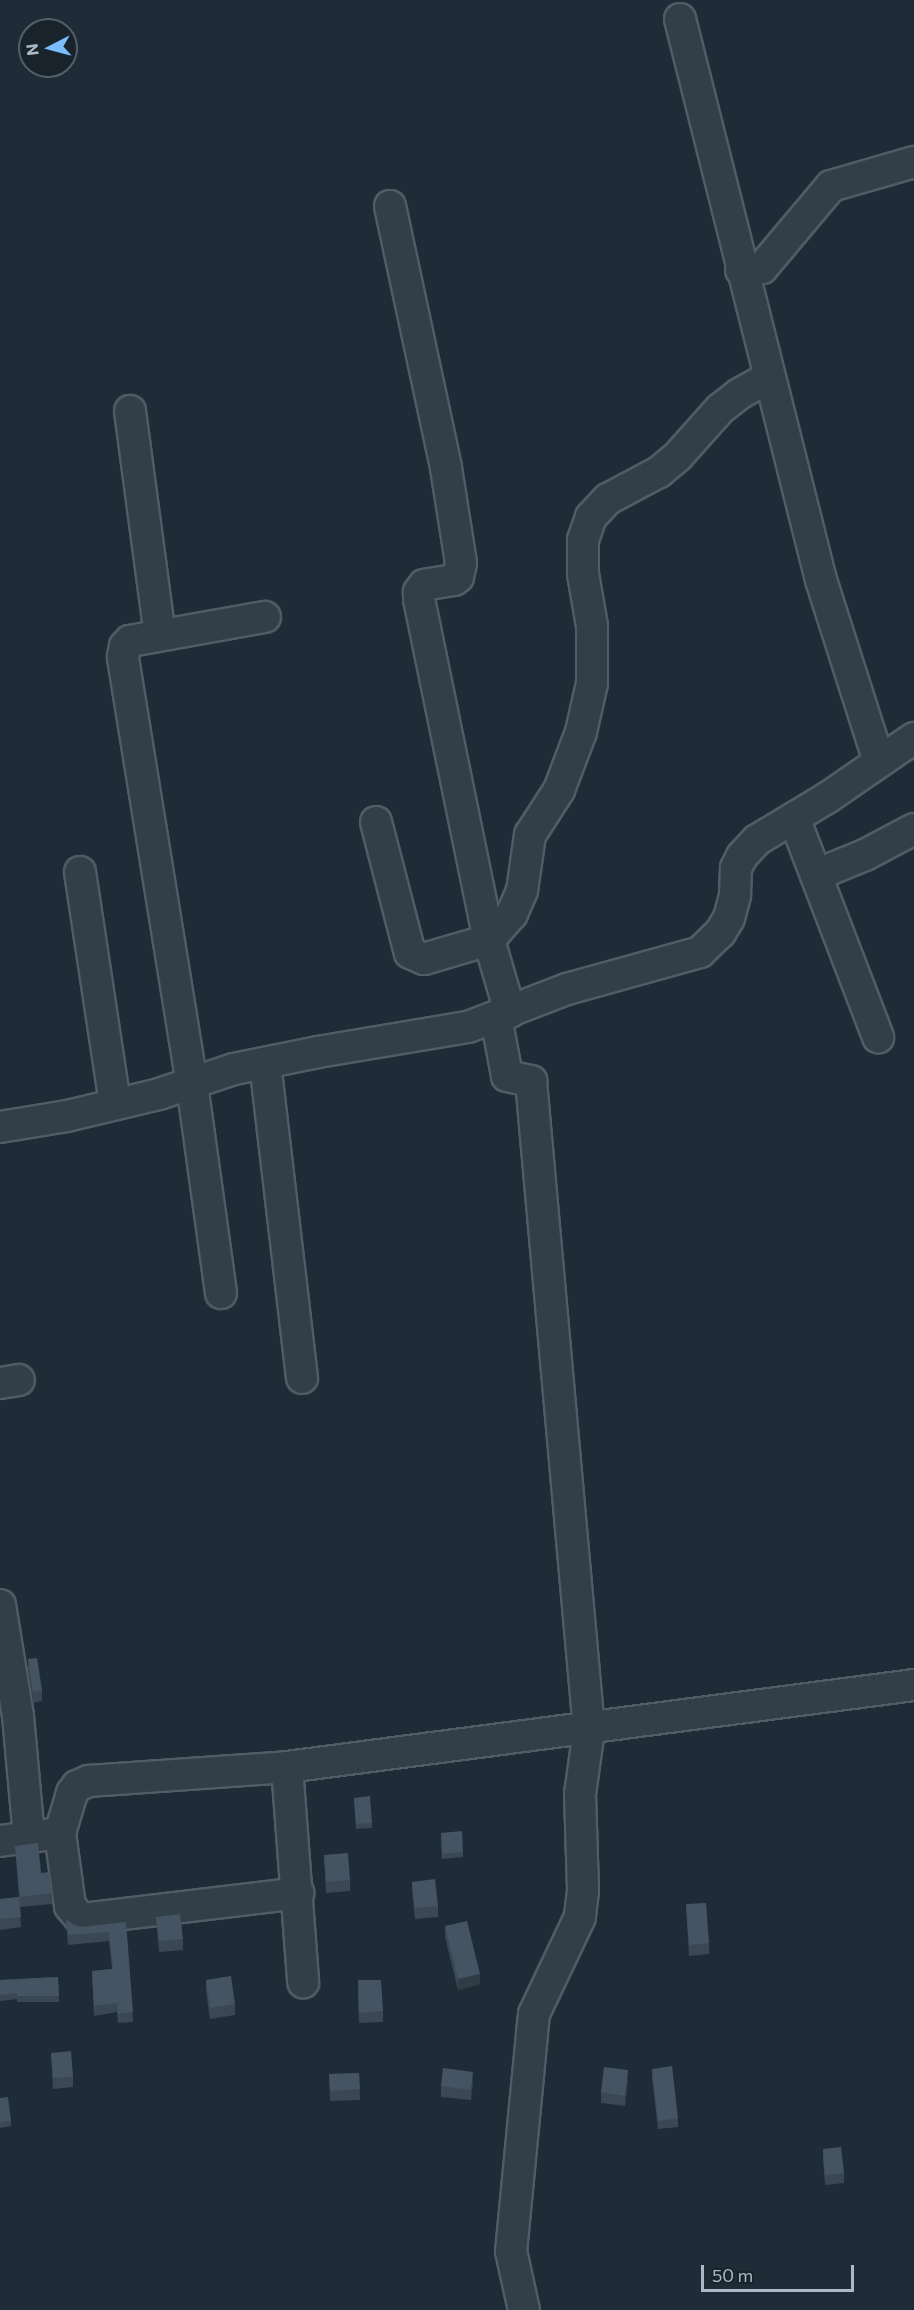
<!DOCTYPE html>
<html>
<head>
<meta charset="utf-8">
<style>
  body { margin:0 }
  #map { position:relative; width:914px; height:2310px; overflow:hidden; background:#1f2c37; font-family:Commissioner,sans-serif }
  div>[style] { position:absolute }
  .roads { filter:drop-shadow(2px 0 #505c66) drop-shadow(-2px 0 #505c66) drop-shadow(0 2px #505c66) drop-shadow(0 -2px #505c66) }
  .minor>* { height:30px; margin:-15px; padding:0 15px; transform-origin:15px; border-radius:15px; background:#323e48 }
  .wall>* { inset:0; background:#3b4854 }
  .shaded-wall>* { inset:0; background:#303b45 }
  .building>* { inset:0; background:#455462 }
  span { translate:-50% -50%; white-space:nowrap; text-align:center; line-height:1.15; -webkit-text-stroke:4.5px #18232c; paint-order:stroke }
  .north { position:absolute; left:18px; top:18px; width:60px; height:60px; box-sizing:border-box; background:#18232c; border:2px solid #535f69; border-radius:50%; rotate:264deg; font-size:16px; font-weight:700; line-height:24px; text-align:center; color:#acb9c5 }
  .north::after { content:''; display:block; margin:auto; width:21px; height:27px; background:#7bbcfc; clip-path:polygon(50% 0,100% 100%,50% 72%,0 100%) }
  .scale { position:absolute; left:701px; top:2265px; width:153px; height:27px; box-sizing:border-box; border:3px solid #acb9c5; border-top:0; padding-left:8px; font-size:18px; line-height:21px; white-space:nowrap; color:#acb9c5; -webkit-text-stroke:4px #18232c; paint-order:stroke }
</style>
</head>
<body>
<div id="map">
  <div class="roads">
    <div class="minor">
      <div style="left:680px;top:19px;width:578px;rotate:75.89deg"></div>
      <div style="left:821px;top:580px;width:191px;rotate:72.3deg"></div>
      <div style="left:390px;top:206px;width:268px;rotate:77.9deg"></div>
      <div style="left:446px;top:468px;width:96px;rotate:81deg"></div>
      <div style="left:461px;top:563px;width:14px;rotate:102deg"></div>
      <div style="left:458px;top:577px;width:5px;rotate:143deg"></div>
      <div style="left:454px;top:580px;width:30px;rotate:171deg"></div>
      <div style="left:424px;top:585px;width:9px;rotate:126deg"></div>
      <div style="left:419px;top:592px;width:7px;rotate:90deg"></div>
      <div style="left:419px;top:599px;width:348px;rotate:78.4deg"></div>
      <div style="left:489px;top:940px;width:75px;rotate:73.7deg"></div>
      <div style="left:741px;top:270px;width:21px;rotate:-5deg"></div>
      <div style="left:762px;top:268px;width:107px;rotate:-49.9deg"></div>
      <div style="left:831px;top:186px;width:86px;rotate:-16.1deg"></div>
      <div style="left:130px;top:411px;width:226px;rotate:82.4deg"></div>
      <div style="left:794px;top:818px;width:235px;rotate:69deg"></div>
      <div style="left:376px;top:822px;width:135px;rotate:75.5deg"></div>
      <div style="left:410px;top:953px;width:15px;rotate:23deg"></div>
      <div style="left:424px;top:959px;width:68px;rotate:-16.3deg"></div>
      <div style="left:489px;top:940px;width:35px;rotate:-49deg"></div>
      <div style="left:512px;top:914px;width:25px;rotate:-67deg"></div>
      <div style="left:522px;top:891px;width:57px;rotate:-81.9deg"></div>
      <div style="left:530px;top:835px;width:54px;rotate:-57.2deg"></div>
      <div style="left:559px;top:790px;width:62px;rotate:-69.2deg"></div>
      <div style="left:581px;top:732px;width:50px;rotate:-77.3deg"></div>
      <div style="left:592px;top:683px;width:57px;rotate:-90deg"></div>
      <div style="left:592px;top:626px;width:53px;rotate:-99.8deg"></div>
      <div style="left:583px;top:574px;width:34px;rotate:-90deg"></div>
      <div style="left:583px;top:540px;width:24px;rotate:-71deg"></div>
      <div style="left:591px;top:517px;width:25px;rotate:-47deg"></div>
      <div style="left:608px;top:499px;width:58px;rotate:-27.9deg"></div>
      <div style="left:659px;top:472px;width:25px;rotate:-40deg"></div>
      <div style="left:678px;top:456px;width:63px;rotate:-48.2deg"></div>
      <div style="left:720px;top:409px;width:24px;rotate:-38deg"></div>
      <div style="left:739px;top:394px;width:33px;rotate:-29deg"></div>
      <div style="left:80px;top:872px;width:234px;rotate:81.4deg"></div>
      <div style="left:816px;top:875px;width:53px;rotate:-22.2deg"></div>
      <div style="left:865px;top:855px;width:55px;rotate:-28deg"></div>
      <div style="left:496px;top:1017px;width:60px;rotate:79.4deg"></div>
      <div style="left:507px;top:1076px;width:25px;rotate:12deg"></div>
      <div style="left:531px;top:1081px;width:652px;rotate:84.89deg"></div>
      <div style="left:589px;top:1730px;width:65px;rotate:98deg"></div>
      <div style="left:580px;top:1794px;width:97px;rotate:88.2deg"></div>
      <div style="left:583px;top:1891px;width:26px;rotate:97deg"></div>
      <div style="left:580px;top:1917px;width:107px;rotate:115.4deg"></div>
      <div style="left:534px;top:2014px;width:20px;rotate:96deg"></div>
      <div style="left:532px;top:2034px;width:218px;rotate:95.5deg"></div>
      <div style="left:511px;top:2251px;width:60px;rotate:77.6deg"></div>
      <div style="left:265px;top:1063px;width:317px;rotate:83.3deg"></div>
      <div style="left:0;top:1127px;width:68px;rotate:-9.3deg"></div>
      <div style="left:67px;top:1116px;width:95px;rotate:-13.4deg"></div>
      <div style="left:159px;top:1094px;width:79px;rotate:-18.4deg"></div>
      <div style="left:234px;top:1069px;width:86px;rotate:-11.4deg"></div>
      <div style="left:318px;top:1052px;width:152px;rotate:-9.5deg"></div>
      <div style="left:468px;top:1027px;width:106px;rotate:-21deg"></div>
      <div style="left:567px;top:989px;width:138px;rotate:-15.5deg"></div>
      <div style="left:700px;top:952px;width:28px;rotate:-44deg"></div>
      <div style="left:720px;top:933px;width:17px;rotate:-59deg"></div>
      <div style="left:729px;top:918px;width:24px;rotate:-75deg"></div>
      <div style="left:735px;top:895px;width:27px;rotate:-88deg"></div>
      <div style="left:736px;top:868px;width:13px;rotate:-63deg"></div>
      <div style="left:742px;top:856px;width:22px;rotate:-47deg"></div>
      <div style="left:757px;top:840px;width:82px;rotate:-31deg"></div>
      <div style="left:827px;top:798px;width:106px;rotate:-34.6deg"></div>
      <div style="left:221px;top:1293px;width:211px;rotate:-97.9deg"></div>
      <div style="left:192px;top:1084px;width:433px;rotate:-99.2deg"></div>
      <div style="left:123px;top:657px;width:11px;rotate:-80deg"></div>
      <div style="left:125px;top:646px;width:7px;rotate:-45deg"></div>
      <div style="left:130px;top:641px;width:137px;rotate:-10.1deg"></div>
      <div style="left:0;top:1383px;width:19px;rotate:-9deg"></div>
      <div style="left:0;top:1605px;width:112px;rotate:80.8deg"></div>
      <div style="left:18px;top:1716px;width:122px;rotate:84.8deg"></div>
      <div style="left:287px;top:1767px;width:216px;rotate:85.7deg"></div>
      <div style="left:60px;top:1833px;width:74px;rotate:82.2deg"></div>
      <div style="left:70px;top:1906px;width:17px;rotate:50deg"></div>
      <div style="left:81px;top:1919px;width:219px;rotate:-6.8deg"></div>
      <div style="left:0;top:1841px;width:61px;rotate:-7.6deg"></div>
      <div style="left:60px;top:1833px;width:42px;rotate:-73.3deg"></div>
      <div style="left:72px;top:1793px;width:9px;rotate:-54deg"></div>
      <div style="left:77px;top:1786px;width:13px;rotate:-23deg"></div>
      <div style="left:89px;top:1781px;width:198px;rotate:-4deg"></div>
      <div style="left:287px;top:1767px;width:632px;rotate:-7.45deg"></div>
    </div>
  </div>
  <div class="wall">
    <div style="clip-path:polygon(28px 1659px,42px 1690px,42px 1701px,33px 1703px,28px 1670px)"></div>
    <div style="clip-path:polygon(354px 1798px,372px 1823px,372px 1828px,356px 1829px)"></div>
    <div style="clip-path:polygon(441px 1838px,463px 1852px,463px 1857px,442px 1859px)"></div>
    <div style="clip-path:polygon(15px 1846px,41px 1873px,52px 1893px,52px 1904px,20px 1907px,21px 1927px,0 1930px,0 1899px,19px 1897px)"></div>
    <div style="clip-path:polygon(324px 1855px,350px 1880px,350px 1891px,326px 1893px)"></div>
    <div style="clip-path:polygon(412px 1882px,438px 1906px,438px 1917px,415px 1919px,412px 1892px)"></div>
    <div style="clip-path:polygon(686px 1904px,709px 1943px,709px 1954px,689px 1956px)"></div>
    <div style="clip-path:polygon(156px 1917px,183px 1939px,183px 1950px,159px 1952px)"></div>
    <div style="clip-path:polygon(66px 1919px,74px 1925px,82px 1927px,126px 1922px,133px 2022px,118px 2023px,117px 2012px,94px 2016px,92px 1971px,112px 1969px,109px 1941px,68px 1945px)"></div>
    <div style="clip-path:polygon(445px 1926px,480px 1984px,458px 1990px,445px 1937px)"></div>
    <div style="clip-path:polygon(58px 1977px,59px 2002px,17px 2002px,17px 1999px,0 2001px,0 1980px)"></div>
    <div style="clip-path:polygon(206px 1980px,235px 2004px,235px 2015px,210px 2019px,206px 1991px)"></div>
    <div style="clip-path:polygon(358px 1991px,383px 2011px,383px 2022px,359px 2023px)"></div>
    <div style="clip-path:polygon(51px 2053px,73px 2077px,73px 2087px,53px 2089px)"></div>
    <div style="clip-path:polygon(652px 2069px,678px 2118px,678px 2127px,658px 2129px,652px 2078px)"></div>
    <div style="clip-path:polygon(359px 2073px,360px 2100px,330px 2101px,329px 2074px)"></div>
    <div style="clip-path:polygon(628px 2081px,625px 2106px,601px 2103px,601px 2092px)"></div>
    <div style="clip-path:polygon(473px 2082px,471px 2100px,441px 2097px,441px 2086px)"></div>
    <div style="clip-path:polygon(0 2098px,11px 2121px,11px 2126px,0 2128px)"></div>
    <div style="clip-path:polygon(823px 2149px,844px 2173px,844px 2183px,825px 2185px,823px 2160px)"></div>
  </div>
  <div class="shaded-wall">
    <div style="clip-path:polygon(480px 1974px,480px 1984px,458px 1990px,458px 1979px)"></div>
    <div style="clip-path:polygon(628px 2070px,628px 2081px,625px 2106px,625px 2096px)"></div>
    <div style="clip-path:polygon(473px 2072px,473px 2082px,471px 2100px,471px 2090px)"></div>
  </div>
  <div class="building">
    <div style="clip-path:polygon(37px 1658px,42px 1690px,33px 1692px,28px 1659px)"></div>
    <div style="clip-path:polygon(370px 1796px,372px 1823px,356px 1824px,354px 1798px)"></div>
    <div style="clip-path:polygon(462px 1831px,463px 1852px,442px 1854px,441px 1833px)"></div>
    <div style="clip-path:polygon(38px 1843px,41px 1873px,49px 1872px,52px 1893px,20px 1897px,15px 1846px)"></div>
    <div style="clip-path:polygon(348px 1853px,350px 1880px,326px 1882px,324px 1855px)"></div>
    <div style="clip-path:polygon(435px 1879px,438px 1906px,415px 1908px,412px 1882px)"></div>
    <div style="clip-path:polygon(19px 1897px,21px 1917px,0 1919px,0 1899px)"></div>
    <div style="clip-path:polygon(706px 1903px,709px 1943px,689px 1945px,686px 1904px)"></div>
    <div style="clip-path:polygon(180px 1914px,183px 1939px,159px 1941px,156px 1917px)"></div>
    <div style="clip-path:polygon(66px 1919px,74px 1925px,82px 1927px,126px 1922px,133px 2012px,118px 2014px,117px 2003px,94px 2006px,92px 1971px,113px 1969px,109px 1932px,68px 1935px)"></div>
    <div style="clip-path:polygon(467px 1921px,480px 1974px,458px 1979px,445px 1926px)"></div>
    <div style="clip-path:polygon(231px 1976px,235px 2004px,210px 2008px,206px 1980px)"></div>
    <div style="clip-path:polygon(58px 1977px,59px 1996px,17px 1996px,17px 1993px,0 1995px,0 1980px)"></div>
    <div style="clip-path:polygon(358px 1980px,381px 1980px,383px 2011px,359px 2013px)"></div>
    <div style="clip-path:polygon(71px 2051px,73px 2077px,53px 2078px,51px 2053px)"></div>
    <div style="clip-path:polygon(672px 2066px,678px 2118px,658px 2121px,652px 2069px)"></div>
    <div style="clip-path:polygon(604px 2067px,628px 2070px,625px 2096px,601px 2092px)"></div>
    <div style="clip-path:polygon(443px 2068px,473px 2072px,471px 2090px,441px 2086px)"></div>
    <div style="clip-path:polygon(359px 2073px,360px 2089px,330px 2091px,329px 2074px)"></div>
    <div style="clip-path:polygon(8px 2097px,11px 2121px,0 2122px,0 2098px)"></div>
    <div style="clip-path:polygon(841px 2147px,844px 2173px,825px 2175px,823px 2149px)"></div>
  </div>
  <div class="north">N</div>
  <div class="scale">50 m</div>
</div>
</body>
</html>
